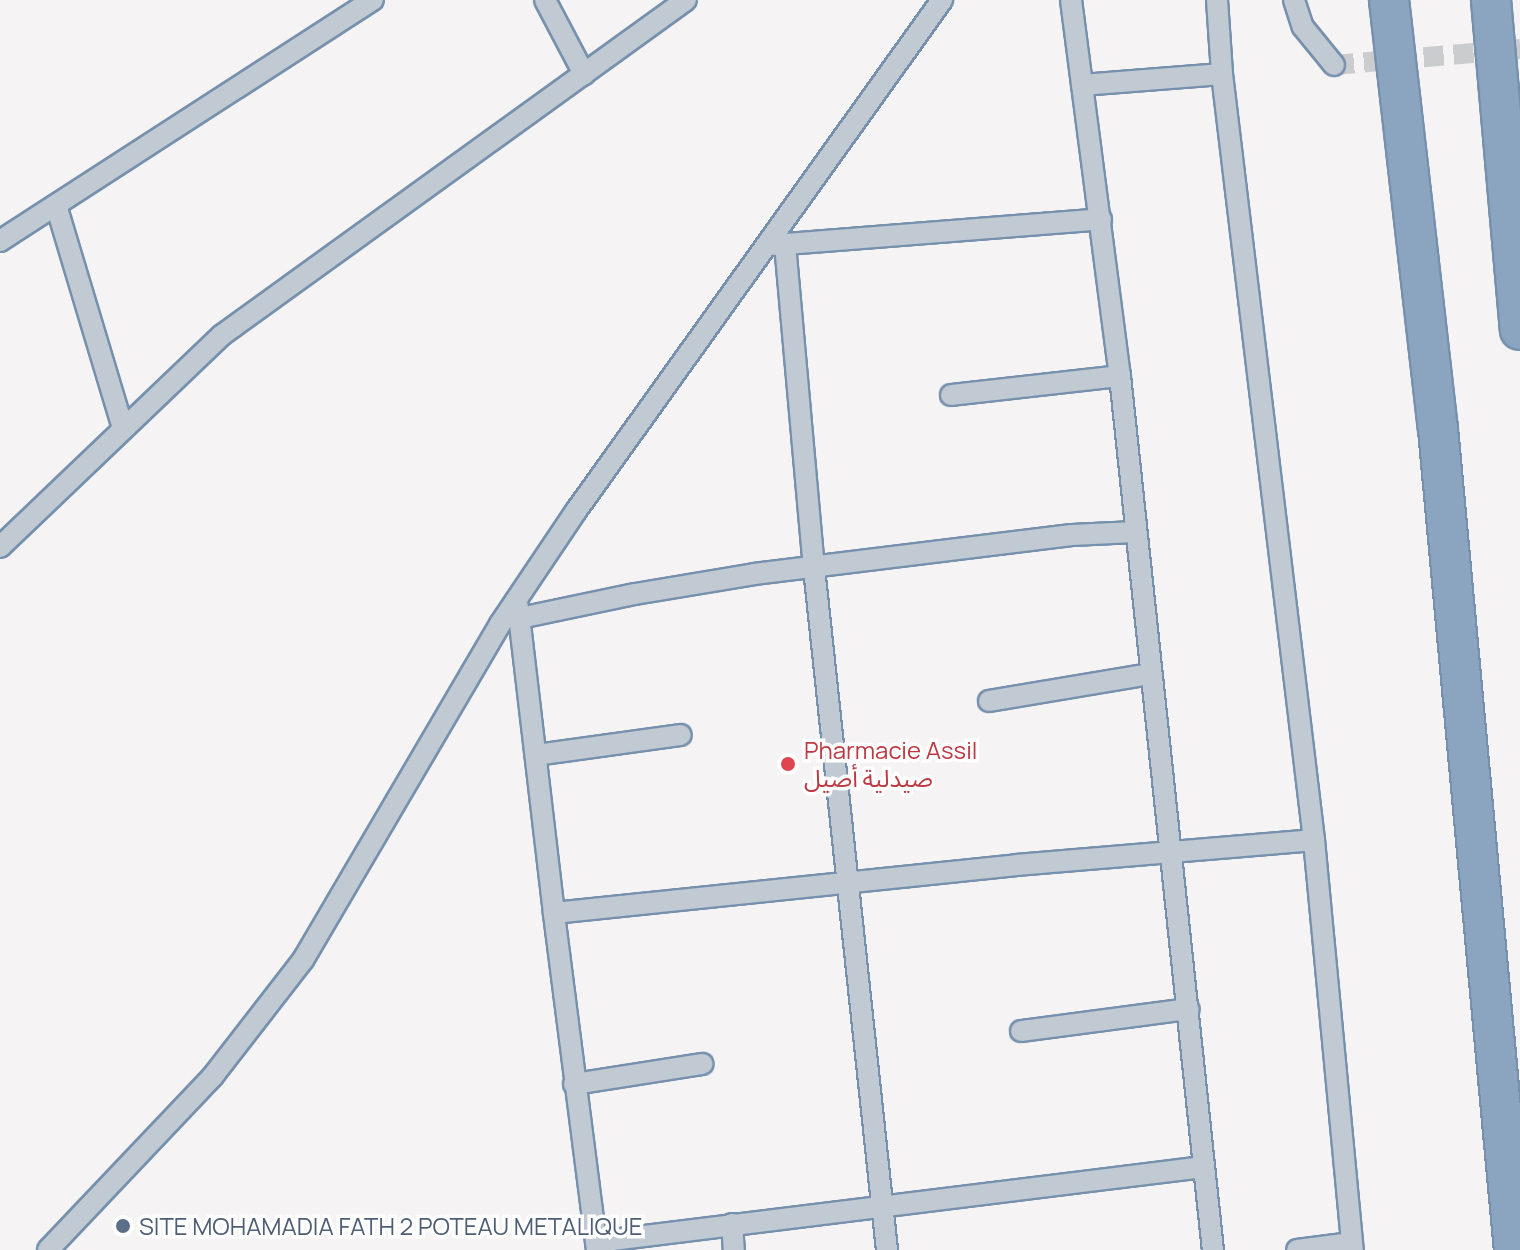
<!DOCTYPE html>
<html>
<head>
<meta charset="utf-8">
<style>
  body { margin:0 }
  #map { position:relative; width:1520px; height:1250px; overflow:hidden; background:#f5f3f3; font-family:Manrope,"Noto Sans Arabic",sans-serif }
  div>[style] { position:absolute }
  .minor-tunnel>* { height:20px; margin-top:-10px; transform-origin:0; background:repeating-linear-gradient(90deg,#caccce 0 20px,transparent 0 30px) }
  .roads { filter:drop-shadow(2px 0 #7690ad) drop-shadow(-2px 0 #7690ad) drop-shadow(0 2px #7690ad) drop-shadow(0 -2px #7690ad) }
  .minor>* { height:20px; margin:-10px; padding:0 10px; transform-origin:10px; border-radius:10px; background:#c1cad2 }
  .motorway>* { height:38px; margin:-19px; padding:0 19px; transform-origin:19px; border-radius:19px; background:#8ba5c1 }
  .dots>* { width:22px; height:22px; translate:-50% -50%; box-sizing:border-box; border:4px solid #fff; border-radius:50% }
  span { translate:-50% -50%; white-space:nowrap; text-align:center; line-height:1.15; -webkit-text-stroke:7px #fff; paint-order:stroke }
  .health-label { font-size:24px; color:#be3a42 }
  .left { translate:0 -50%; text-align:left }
  .service-label { font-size:24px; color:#4e5e75 }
</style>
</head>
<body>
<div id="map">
  <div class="minor-tunnel">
    <div style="left:1334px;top:65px;width:187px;rotate:-4.9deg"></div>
  </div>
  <div class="roads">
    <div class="minor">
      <div style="left:545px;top:0;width:84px;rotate:62.2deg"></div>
      <div style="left:1071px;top:0;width:379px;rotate:82.6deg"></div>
      <div style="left:1120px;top:376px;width:879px;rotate:83.93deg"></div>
      <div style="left:1217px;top:0;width:74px;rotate:86.1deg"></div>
      <div style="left:1222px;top:74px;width:772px;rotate:83.15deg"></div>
      <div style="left:1314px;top:840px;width:412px;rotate:84.6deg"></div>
      <div style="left:1294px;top:0;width:28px;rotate:72deg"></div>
      <div style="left:1303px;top:27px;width:49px;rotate:50.8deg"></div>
      <div style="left:1082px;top:85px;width:140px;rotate:-4.5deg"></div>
      <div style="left:56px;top:205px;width:234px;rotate:73.3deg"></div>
      <div style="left:0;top:241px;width:444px;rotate:-32.9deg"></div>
      <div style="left:785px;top:244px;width:325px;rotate:84.9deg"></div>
      <div style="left:814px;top:568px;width:686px;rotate:83.89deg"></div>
      <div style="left:774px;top:245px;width:328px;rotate:-4.5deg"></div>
      <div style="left:951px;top:395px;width:170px;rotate:-6.4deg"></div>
      <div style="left:0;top:547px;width:307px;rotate:-43.7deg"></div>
      <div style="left:222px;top:335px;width:572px;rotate:-35.83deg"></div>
      <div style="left:518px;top:607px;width:308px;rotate:83.3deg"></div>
      <div style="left:520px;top:618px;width:117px;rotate:-11.8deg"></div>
      <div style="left:635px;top:594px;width:121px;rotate:-9.5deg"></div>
      <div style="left:754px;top:574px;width:320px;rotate:-7deg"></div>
      <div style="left:1072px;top:535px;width:63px;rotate:-2.7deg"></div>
      <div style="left:989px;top:701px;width:163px;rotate:-9.5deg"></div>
      <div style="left:536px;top:755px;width:146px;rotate:-7.9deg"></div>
      <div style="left:1021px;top:1031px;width:169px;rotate:-7.5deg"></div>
      <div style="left:574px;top:1084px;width:130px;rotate:-8.9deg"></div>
      <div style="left:732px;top:1224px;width:26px;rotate:86deg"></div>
      <div style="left:596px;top:1242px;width:612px;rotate:-7.04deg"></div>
      <div style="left:48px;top:1250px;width:240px;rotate:-46.5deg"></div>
      <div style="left:213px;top:1076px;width:147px;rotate:-52.2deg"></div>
      <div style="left:303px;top:960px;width:389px;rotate:-59.6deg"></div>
      <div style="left:500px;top:624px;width:136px;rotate:-56.1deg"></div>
      <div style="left:576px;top:511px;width:629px;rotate:-54.39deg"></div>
      <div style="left:597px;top:1250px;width:340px;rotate:-97.3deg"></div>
      <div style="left:554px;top:913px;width:465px;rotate:-5.9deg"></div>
      <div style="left:1017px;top:865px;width:298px;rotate:-4.8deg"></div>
      <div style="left:1297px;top:1250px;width:55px;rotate:-7.3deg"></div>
    </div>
    <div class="motorway">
      <div style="left:1389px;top:0;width:432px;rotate:83.5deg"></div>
      <div style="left:1438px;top:429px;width:825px;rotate:84.71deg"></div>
      <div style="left:1491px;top:0;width:331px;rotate:85deg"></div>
    </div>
  </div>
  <div class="dots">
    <div style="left:788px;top:764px;background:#e0444e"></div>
    <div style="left:123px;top:1226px;background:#5c6f8a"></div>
  </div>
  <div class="health-label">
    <span class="left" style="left:804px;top:764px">Pharmacie Assil<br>صيدلية أصيل</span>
  </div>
  <div class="service-label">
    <span class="left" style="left:139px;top:1226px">SITE MOHAMADIA FATH 2 POTEAU METALIQUE</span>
  </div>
</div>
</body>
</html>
